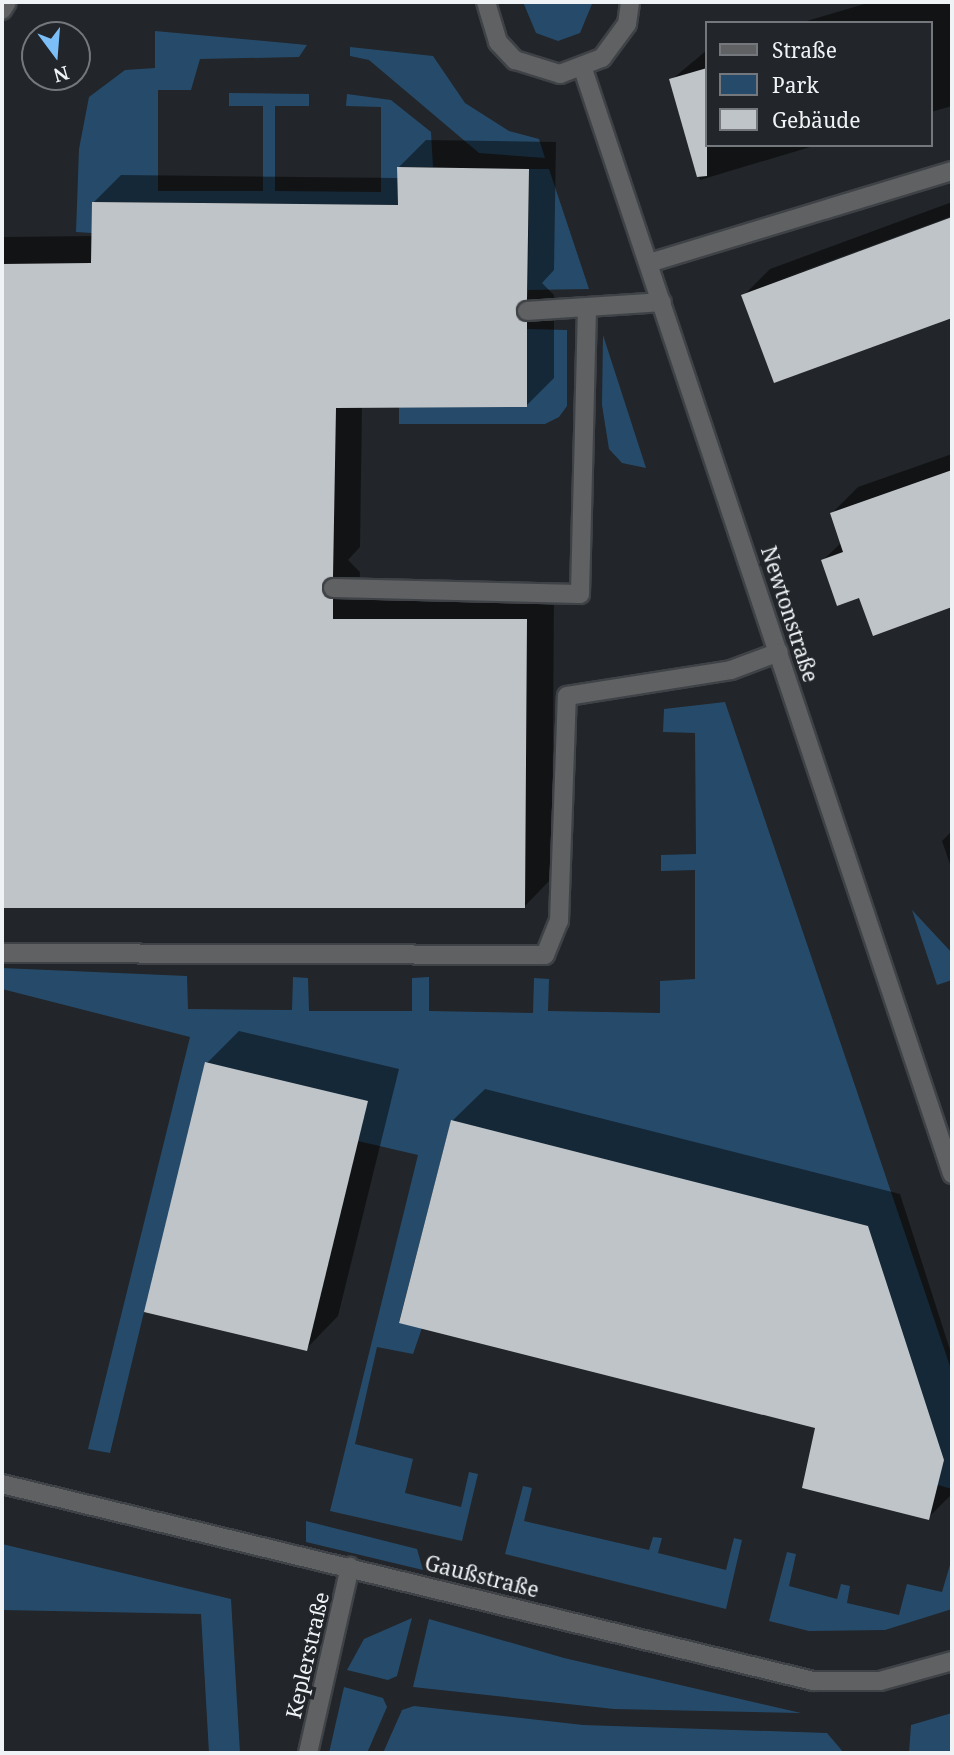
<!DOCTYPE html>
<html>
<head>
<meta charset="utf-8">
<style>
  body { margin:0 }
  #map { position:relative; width:954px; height:1755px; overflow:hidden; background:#222529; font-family:"Noto Serif",serif }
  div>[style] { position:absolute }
  .green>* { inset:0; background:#264b6a }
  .shadow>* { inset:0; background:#0007 }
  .building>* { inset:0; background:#bfc4c8 }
  .roads { filter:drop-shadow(2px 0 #3f4246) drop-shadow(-2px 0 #3f4246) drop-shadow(0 2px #3f4246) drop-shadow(0 -2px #3f4246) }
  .minor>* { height:18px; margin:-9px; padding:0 9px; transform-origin:9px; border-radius:9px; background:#5f6163 }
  span { translate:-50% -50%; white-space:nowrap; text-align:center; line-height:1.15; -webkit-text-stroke:7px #222529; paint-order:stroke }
  .street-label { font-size:21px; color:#f0f3f5 }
  .frame { position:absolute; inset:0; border:4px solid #f0f3f5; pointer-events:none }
  .legend { position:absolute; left:705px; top:21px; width:228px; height:126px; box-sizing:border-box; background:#222529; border:2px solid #74777b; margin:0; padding:9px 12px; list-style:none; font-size:21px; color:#f0f3f5 }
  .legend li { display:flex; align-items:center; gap:14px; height:35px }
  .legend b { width:35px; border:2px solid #74777b }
  .north { position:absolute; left:21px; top:21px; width:70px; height:70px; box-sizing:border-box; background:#222529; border:2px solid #74777b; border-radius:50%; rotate:164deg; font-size:19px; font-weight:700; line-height:28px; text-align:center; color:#f0f3f5 }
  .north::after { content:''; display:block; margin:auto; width:24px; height:32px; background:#7bbef8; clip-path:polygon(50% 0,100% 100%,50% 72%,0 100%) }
</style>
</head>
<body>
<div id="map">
  <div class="green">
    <div style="clip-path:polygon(523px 2px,592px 2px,592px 4px,580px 33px,558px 41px,536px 33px)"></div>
    <div style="clip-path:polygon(155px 31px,307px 45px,299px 57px,200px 59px,191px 90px,158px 90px,158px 191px,263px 191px,263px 106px,229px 106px,229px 93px,309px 94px,309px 106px,275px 106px,275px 191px,381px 192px,381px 107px,346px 106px,347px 94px,391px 100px,431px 132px,433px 167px,397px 167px,398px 205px,93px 202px,92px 233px,76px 232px,79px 149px,89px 97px,125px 70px,155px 68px)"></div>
    <div style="clip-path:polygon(350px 47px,433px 56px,465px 103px,509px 131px,539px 139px,545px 158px,479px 153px,369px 60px,350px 56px)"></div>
    <div style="clip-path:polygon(529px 169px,549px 169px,589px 289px,528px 290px)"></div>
    <div style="clip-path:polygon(527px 329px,567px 330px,567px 406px,559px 417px,545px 424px,399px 424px,399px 407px,527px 407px)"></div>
    <div style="clip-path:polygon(603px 335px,646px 468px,622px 463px,609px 449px,602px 405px)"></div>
    <div style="clip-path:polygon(725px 702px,952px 1372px,952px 1489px,938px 1485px,451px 1121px,399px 1322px,422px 1328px,413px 1354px,377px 1347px,355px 1444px,413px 1459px,405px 1493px,461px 1507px,469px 1472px,478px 1474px,462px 1541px,330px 1511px,418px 1155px,358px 1141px,144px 1312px,110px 1453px,88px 1449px,190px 1037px,2px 989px,2px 968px,187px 976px,188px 1009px,292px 1010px,293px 977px,308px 978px,309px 1011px,412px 1011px,412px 978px,429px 977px,429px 1011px,533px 1013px,534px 978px,549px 979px,548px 1011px,660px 1013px,660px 981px,695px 979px,695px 870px,661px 871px,661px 855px,696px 854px,695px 733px,663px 732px,664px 709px)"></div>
    <div style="clip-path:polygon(912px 910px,952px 953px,952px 980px,937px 985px)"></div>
    <div style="clip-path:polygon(523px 1486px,532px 1488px,524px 1521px,649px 1550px,653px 1537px,662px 1538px,658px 1553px,726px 1570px,734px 1538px,742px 1540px,726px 1609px,505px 1554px)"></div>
    <div style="clip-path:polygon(306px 1521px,417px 1549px,423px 1570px,306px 1542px)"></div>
    <div style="clip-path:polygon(2px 1544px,231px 1599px,240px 1753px,209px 1753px,201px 1614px,2px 1610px)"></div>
    <div style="clip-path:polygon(787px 1552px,796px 1554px,789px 1586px,837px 1599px,841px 1584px,850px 1586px,847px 1603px,899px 1615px,907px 1584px,942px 1592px,952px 1558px,952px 1609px,885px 1630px,809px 1631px,769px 1621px)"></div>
    <div style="clip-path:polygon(412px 1618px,397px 1676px,388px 1680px,347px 1670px,364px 1639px)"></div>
    <div style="clip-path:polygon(429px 1619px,564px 1658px,801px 1713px,614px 1709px,413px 1687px)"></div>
    <div style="clip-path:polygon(344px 1687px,383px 1698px,387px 1707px,367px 1753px,329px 1753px)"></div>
    <div style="clip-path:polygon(414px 1706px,583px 1725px,827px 1733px,844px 1753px,383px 1753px,402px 1710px)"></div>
    <div style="clip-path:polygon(952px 1713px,952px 1753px,909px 1753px,911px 1725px)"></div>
  </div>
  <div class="shadow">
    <div style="clip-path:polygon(871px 2px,952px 2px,952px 106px,931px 112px,931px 23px,800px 23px)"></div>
    <div style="clip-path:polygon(707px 50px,707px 145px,817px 145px,700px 180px,671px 80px)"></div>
    <div style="clip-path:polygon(426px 140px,556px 142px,554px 270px,542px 283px,554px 295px,554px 378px,526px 406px,362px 406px,360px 547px,348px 560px,360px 572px,359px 592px,554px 593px,552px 878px,525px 906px,2px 906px,2px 237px,93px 236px,94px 202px,121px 175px,399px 178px,399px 167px)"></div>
    <div style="clip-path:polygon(952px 202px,952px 216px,773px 282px,952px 219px,952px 317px,775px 381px,743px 296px,770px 269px)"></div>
    <div style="clip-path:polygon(952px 454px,952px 605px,874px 633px,860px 596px,823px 560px,842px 542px,832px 513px,858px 487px)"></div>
    <div style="clip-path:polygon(952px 831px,952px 870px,942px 841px)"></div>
    <div style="clip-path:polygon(239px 1031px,399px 1069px,338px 1316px,306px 1349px,207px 1063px)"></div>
    <div style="clip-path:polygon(485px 1089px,900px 1194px,952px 1356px,952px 1494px,928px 1518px,452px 1121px)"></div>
  </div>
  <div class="building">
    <div style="clip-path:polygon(707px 68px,707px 176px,697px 177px,669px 79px)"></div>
    <div style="clip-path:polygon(397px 167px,529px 169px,527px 300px,516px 311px,527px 322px,527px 407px,336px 408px,333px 577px,322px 588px,333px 599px,333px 619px,527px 619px,525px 908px,2px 908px,2px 264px,91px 263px,92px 202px,398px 205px)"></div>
    <div style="clip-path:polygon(952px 217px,952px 318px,774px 383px,741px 295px)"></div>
    <div style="clip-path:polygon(952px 470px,952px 607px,873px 636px,859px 598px,837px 606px,821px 560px,843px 552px,830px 513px)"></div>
    <div style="clip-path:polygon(205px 1062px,368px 1101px,307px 1351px,144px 1312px)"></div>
    <div style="clip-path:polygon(451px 1120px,868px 1226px,944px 1460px,929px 1520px,802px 1488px,815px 1428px,399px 1323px)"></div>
  </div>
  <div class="roads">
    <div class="minor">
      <div style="left:486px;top:2px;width:42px;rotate:73.3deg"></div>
      <div style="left:498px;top:42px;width:25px;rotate:47deg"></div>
      <div style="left:515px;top:60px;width:47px;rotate:17.3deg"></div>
      <div style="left:560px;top:74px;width:45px;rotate:-20.9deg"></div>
      <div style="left:602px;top:58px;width:42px;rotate:-53.7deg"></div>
      <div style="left:627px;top:24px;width:22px;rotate:-82deg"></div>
      <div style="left:2px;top:10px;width:9px;rotate:-58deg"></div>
      <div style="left:583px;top:69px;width:1165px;rotate:71.53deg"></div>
      <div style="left:649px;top:263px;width:317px;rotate:-16.9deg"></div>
      <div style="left:527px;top:311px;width:135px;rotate:-3.8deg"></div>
      <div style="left:333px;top:588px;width:247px;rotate:1.4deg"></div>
      <div style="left:580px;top:594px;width:286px;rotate:-88.6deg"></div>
      <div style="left:2px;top:953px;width:543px;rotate:0.21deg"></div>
      <div style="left:545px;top:955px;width:37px;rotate:-68deg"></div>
      <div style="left:559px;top:921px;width:225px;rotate:-88deg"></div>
      <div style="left:567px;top:696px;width:166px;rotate:-9deg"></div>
      <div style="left:731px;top:670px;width:51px;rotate:-20.6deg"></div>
      <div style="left:2px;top:1484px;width:835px;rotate:13.65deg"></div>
      <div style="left:813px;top:1681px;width:67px"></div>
      <div style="left:880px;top:1681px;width:75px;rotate:-15.5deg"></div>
      <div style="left:308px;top:1753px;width:191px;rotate:-77.3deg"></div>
    </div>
  </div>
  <div class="street-label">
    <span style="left:790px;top:614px;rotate:72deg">Newtonstraße</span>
    <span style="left:482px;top:1576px;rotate:14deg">Gaußstraße</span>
    <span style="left:307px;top:1655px;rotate:-77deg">Keplerstraße</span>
  </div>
  <div class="frame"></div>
  <ul class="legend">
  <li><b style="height:9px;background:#5f6163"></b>Straße</li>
  <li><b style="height:19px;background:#264b6a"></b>Park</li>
  <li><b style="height:19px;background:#bfc4c8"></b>Gebäude</li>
  </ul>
  <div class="north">N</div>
</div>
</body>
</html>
